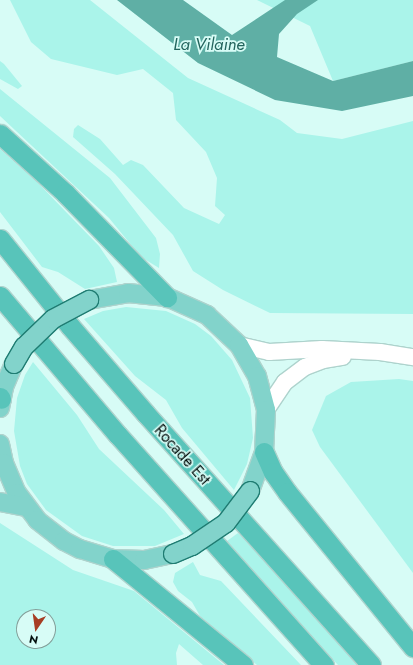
<!DOCTYPE html>
<html>
<head>
<meta charset="utf-8">
<style>
  body { margin:0 }
  #map { position:relative; width:413px; height:665px; overflow:hidden; background:#d7fcf6; font-family:Jost,sans-serif }
  div>[style] { position:absolute }
  .green>* { inset:0; background:#aaf4ea }
  .water>* { inset:0; background:#5fafa5 }
  .roads { filter:drop-shadow(1px 0 #aed3cd) drop-shadow(-1px 0 #aed3cd) drop-shadow(0 1px #aed3cd) drop-shadow(0 -1px #aed3cd) }
  .secondary>* { height:16px; margin:-8px; padding:0 8px; transform-origin:8px; border-radius:8px; background:#fff }
  .primary>* { height:18px; margin:-9px; padding:0 9px; transform-origin:9px; border-radius:9px; background:#82d3cb }
  .trunk>* { height:19px; margin:-9.5px; padding:0 9.5px; transform-origin:9.5px; border-radius:9.5px; background:#58c4ba }
  .bridges { filter:drop-shadow(1px 0 #1f7c72) drop-shadow(-1px 0 #1f7c72) drop-shadow(0 1px #1f7c72) drop-shadow(0 -1px #1f7c72) }
  .primary-bridge>* { height:18px; margin:-9px; padding:0 9px; transform-origin:9px; border-radius:9px; background:#82d3cb }
  span { translate:-50% -50%; white-space:nowrap; text-align:center; line-height:1.15; -webkit-text-stroke:3.5px #d7fcf6; paint-order:stroke }
  .street-label { font-size:16px; color:#04100e }
  .water-label { font-size:17px; color:#23645d; font-style:italic }
  .north { position:absolute; left:16px; top:609px; width:40px; height:40px; box-sizing:border-box; background:#d7fcf6; border:1px solid #839e99; border-radius:50%; rotate:193deg; font-size:11px; font-weight:700; line-height:16px; text-align:center; color:#04100e }
  .north::after { content:''; display:block; margin:auto; width:14px; height:18px; background:#a73e24; clip-path:polygon(50% 0,100% 100%,50% 72%,0 100%) }
</style>
</head>
<body>
<div id="map">
  <div class="green">
    <div style="clip-path:polygon(10px 0,90px 0,188px 78px,280px 120px,297px 133px,342px 139px,413px 121px,413px 314px,270px 313px,223px 290px,193px 271px,173px 235px,115px 174px,73px 137px,74px 129px,78px 125px,100px 139px,123px 165px,131px 160px,143px 165px,184px 208px,219px 224px,225px 215px,215px 206px,217px 178px,206px 152px,176px 120px,173px 93px,143px 69px,117px 75px,51px 59px,31px 42px)"></div>
    <div style="clip-path:polygon(257px 0,413px 0,413px 61px,333px 81px,310px 26px)"></div>
    <div style="clip-path:polygon(0 61px,4px 64px,22px 86px,18px 89px,0 79px)"></div>
    <div style="clip-path:polygon(0 89px,110px 178px,156px 238px,160px 254px,159px 268px,141px 257px,109px 218px,0 116px)"></div>
    <div style="clip-path:polygon(0 149px,38px 183px,99px 246px,114px 268px,117px 282px,85px 289px,58px 272px,42px 267px,0 212px)"></div>
    <div style="clip-path:polygon(126px 307px,166px 311px,195px 324px,211px 336px,232px 360px,250px 398px,253px 438px,247px 464px,234px 490px,182px 428px,166px 400px,135px 376px,84px 319px,103px 311px)"></div>
    <div style="clip-path:polygon(33px 362px,77px 415px,99px 449px,164px 510px,184px 534px,155px 546px,113px 546px,82px 536px,46px 510px,27px 484px,20px 466px,14px 431px,17px 398px,25px 375px)"></div>
    <div style="clip-path:polygon(399px 379px,413px 381px,413px 573px,320px 447px,312px 430px,326px 396px,351px 382px)"></div>
    <div style="clip-path:polygon(evenodd,0 523px,73px 570px,134px 591px,224px 665px,203px 665px,179px 644px,176px 653px,177px 665px,0 665px,0 523px,24px 617px,48px 617px,48px 641px,24px 641px,24px 617px)"></div>
    <div style="clip-path:polygon(238px 533px,301px 600px,357px 665px,338px 665px,288px 612px,227px 541px)"></div>
    <div style="clip-path:polygon(193px 562px,200px 575px,221px 581px,301px 665px,257px 665px,200px 616px,192px 602px,178px 591px,173px 582px,175px 573px)"></div>
  </div>
  <div class="water">
    <div style="clip-path:polygon(117px 0,183px 0,232px 35px,285px 0,318px 0,297px 14px,279px 34px,277px 57px,333px 81px,413px 61px,413px 96px,342px 111px,275px 100px,198px 63px)"></div>
  </div>
  <div class="roads">
    <div class="secondary">
      <div style="left:239px;top:345px;width:31px;rotate:13deg"></div>
      <div style="left:269px;top:352px;width:53px;rotate:-3.2deg"></div>
      <div style="left:322px;top:349px;width:58px;rotate:3deg"></div>
      <div style="left:380px;top:352px;width:33px;rotate:9deg"></div>
      <div style="left:266px;top:410px;width:34px;rotate:-56deg"></div>
      <div style="left:285px;top:382px;width:25px;rotate:-37deg"></div>
      <div style="left:305px;top:367px;width:19px;rotate:-21deg"></div>
      <div style="left:323px;top:360px;width:20px;rotate:-9deg"></div>
    </div>
    <div class="primary">
      <div style="left:89px;top:300px;width:40px;rotate:-10deg"></div>
      <div style="left:128px;top:293px;width:39px;rotate:6deg"></div>
      <div style="left:167px;top:297px;width:44px;rotate:24.2deg"></div>
      <div style="left:207px;top:315px;width:44px;rotate:43.2deg"></div>
      <div style="left:239px;top:345px;width:36px;rotate:60deg"></div>
      <div style="left:257px;top:376px;width:35px;rotate:75deg"></div>
      <div style="left:266px;top:410px;width:42px;rotate:92.7deg"></div>
      <div style="left:264px;top:452px;width:41px;rotate:109.7deg"></div>
      <div style="left:0;top:408px;width:21px;rotate:-79deg"></div>
      <div style="left:4px;top:387px;width:25px;rotate:-67deg"></div>
      <div style="left:0;top:444px;width:19px;rotate:78deg"></div>
      <div style="left:4px;top:463px;width:33px;rotate:67deg"></div>
      <div style="left:17px;top:493px;width:34px;rotate:53deg"></div>
      <div style="left:37px;top:520px;width:34px;rotate:38deg"></div>
      <div style="left:64px;top:541px;width:18px;rotate:27deg"></div>
      <div style="left:80px;top:549px;width:34px;rotate:17deg"></div>
      <div style="left:113px;top:559px;width:31px;rotate:2deg"></div>
      <div style="left:144px;top:560px;width:30px;rotate:-12deg"></div>
      <div style="left:0;top:502px;width:26px;rotate:11deg"></div>
    </div>
    <div class="trunk">
      <div style="left:0;top:134px;width:88px;rotate:42.2deg"></div>
      <div style="left:65px;top:193px;width:146px;rotate:45.6deg"></div>
      <div style="left:0;top:239px;width:112px;rotate:51.2deg"></div>
      <div style="left:70px;top:326px;width:116px;rotate:49.2deg"></div>
      <div style="left:146px;top:414px;width:337px;rotate:48.1deg"></div>
      <div style="left:0;top:296px;width:182px;rotate:49.7deg"></div>
      <div style="left:118px;top:435px;width:309px;rotate:48.2deg"></div>
      <div style="left:0;top:397px;width:2px;rotate:63deg"></div>
      <div style="left:264px;top:452px;width:22px;rotate:66deg"></div>
      <div style="left:273px;top:472px;width:24px;rotate:55deg"></div>
      <div style="left:287px;top:492px;width:200px;rotate:50.9deg"></div>
      <div style="left:113px;top:559px;width:168px;rotate:39.2deg"></div>
    </div>
  </div>
  <div class="bridges">
    <div class="primary-bridge">
      <div style="left:14px;top:364px;width:20px;rotate:-60deg"></div>
      <div style="left:24px;top:347px;width:40px;rotate:-44deg"></div>
      <div style="left:53px;top:319px;width:41px;rotate:-27.8deg"></div>
      <div style="left:173px;top:554px;width:21px;rotate:-23deg"></div>
      <div style="left:192px;top:546px;width:41px;rotate:-34.1deg"></div>
      <div style="left:226px;top:523px;width:40px;rotate:-53deg"></div>
    </div>
  </div>
  <div class="street-label">
    <span style="left:182px;top:455px;rotate:48deg">Rocade Est</span>
  </div>
  <div class="water-label">
    <span style="left:209px;top:45px">La Vilaine</span>
  </div>
  <div class="north">N</div>
</div>
</body>
</html>
